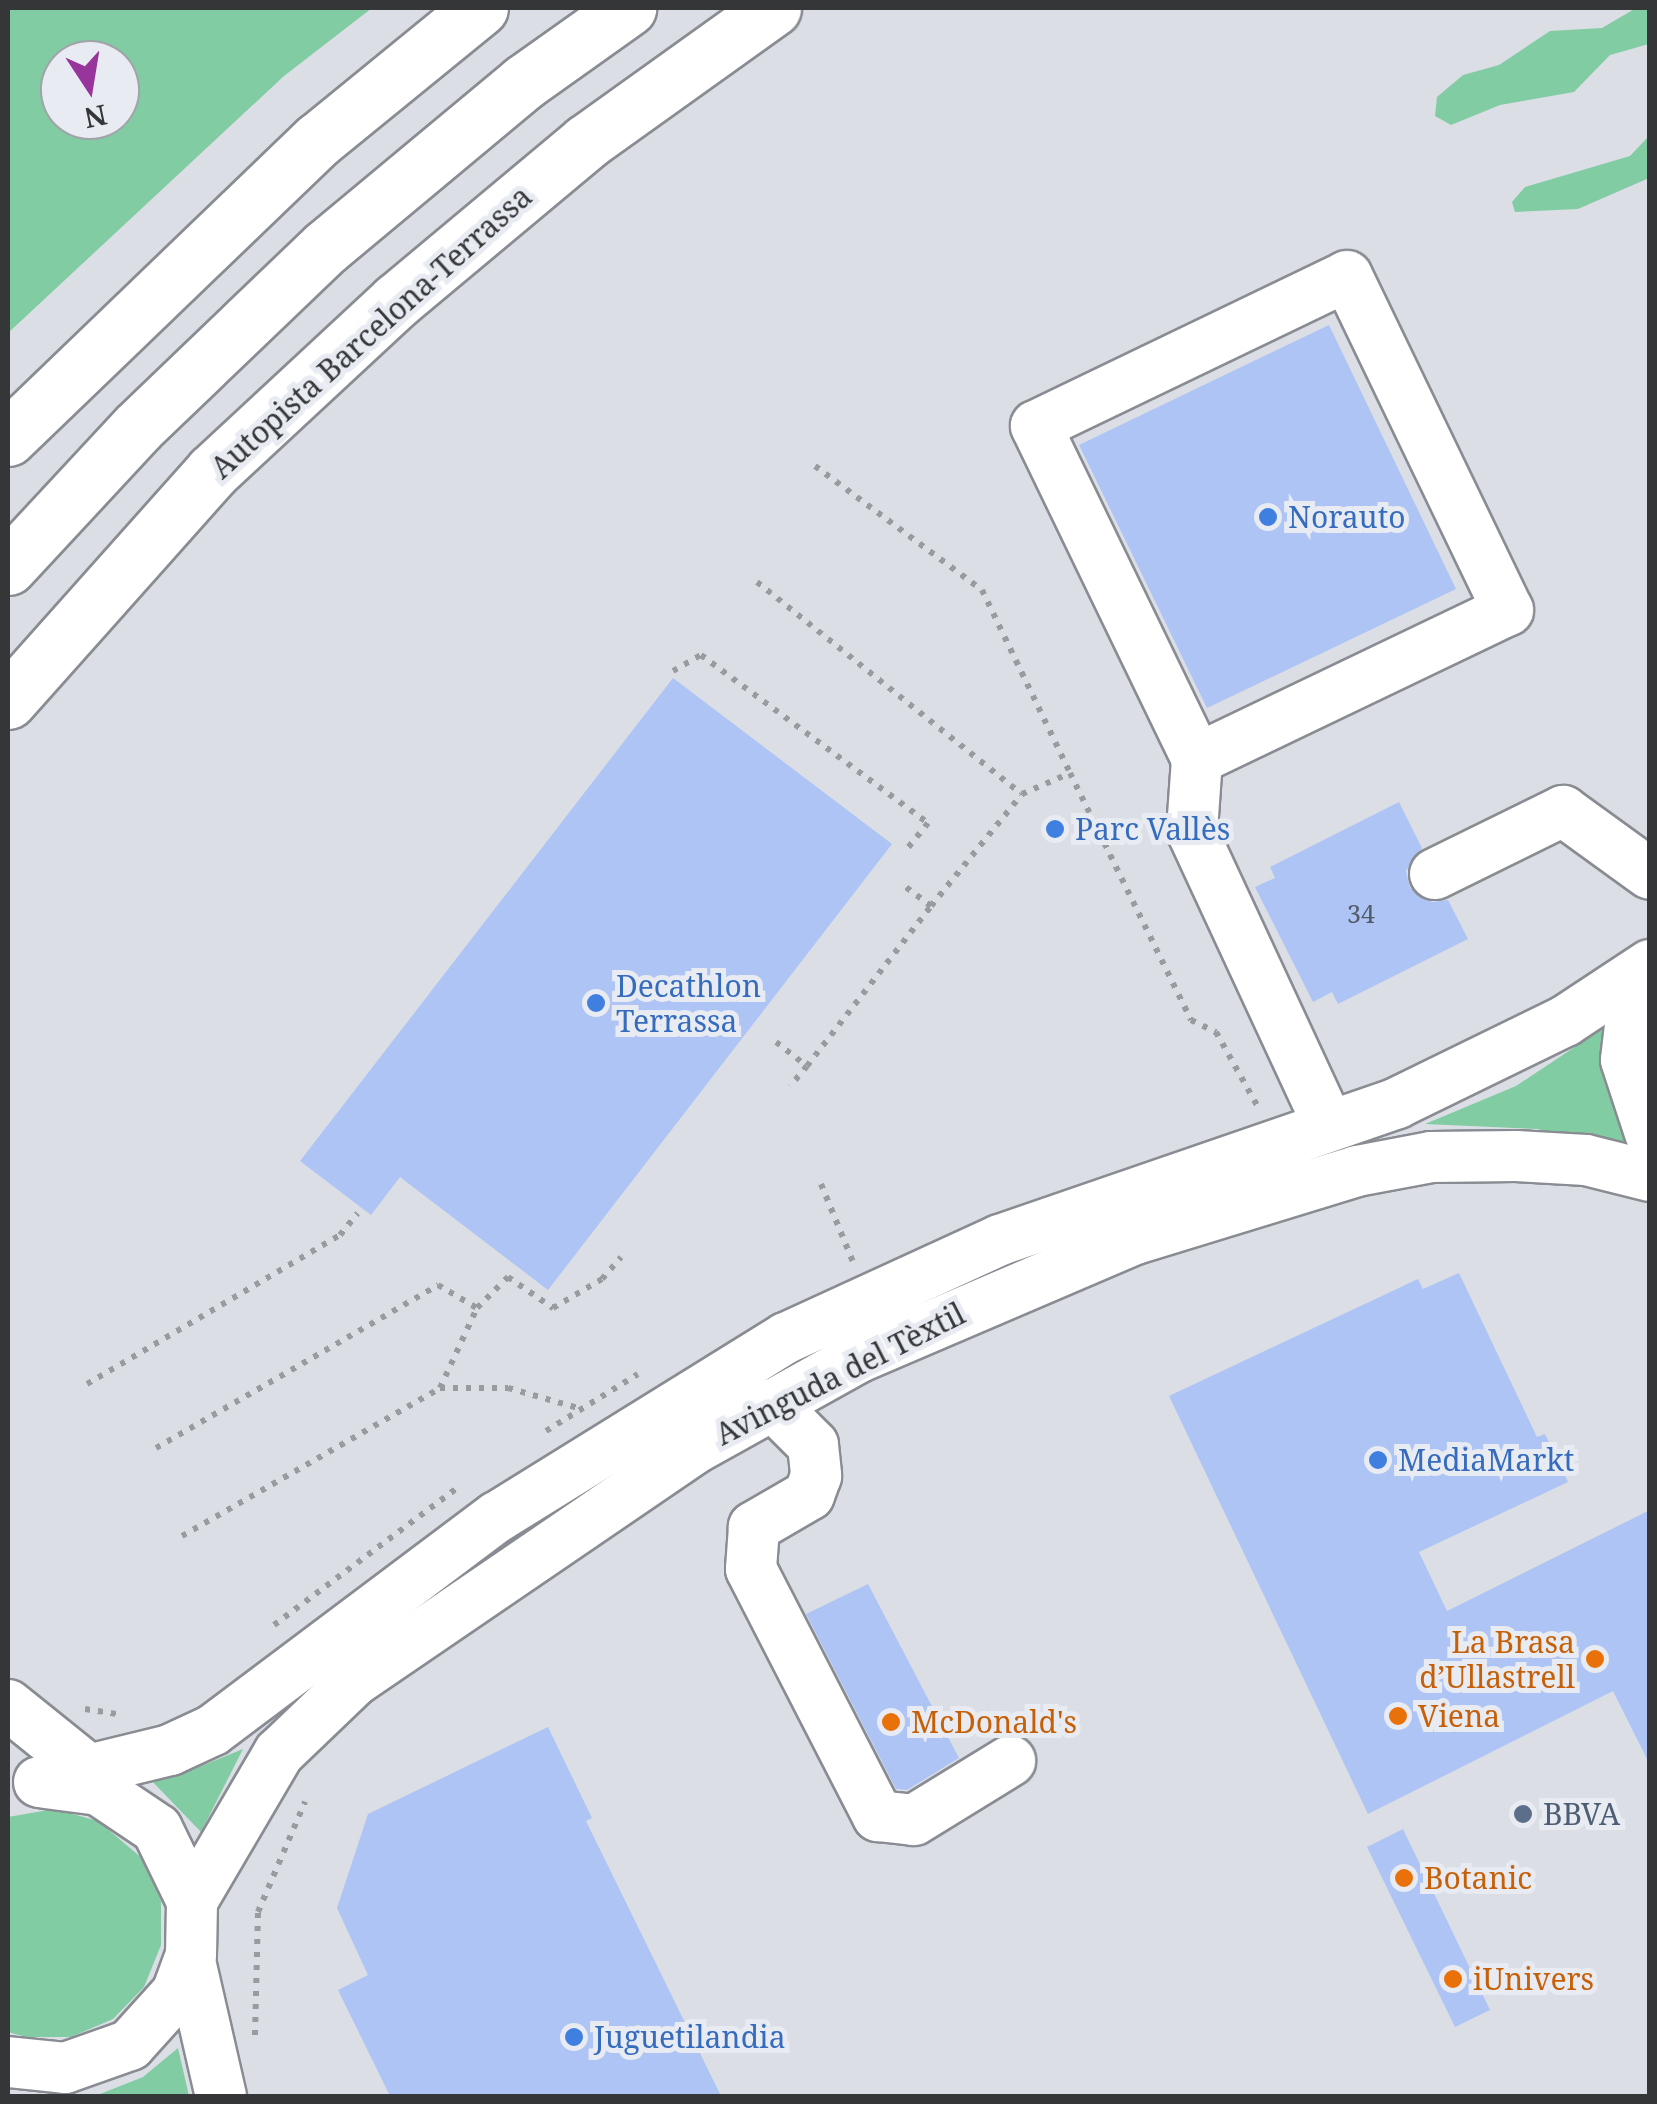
<!DOCTYPE html>
<html>
<head>
<meta charset="utf-8">
<style>
  body { margin:0 }
  #map { position:relative; width:1657px; height:2104px; overflow:hidden; background:#dbdee5; font-family:"Noto Serif",serif }
  div>[style] { position:absolute }
  .green>* { inset:0; background:#82cca3 }
  .building>* { inset:0; background:#adc4f4 }
  .path>* { height:6px; margin-top:-3px; transform-origin:0; background:repeating-linear-gradient(90deg,#989ba0 0 5px,transparent 0 13px) }
  .roads { filter:drop-shadow(2px 0 #898c92) drop-shadow(-2px 0 #898c92) drop-shadow(0 2px #898c92) drop-shadow(0 -2px #898c92) }
  .minor>* { height:50px; margin:-25px; padding:0 25px; transform-origin:25px; border-radius:25px; background:#fff }
  .highway>* { height:55px; margin:-27.5px; padding:0 27.5px; transform-origin:27.5px; border-radius:27.5px; background:#fff }
  .dots>* { width:28px; height:28px; translate:-50% -50%; box-sizing:border-box; border:5px solid #e8ebf2; border-radius:50% }
  span { translate:-50% -50%; white-space:nowrap; text-align:center; line-height:1.15; -webkit-text-stroke:10px #e8ebf2; paint-order:stroke }
  .number-label { font-size:25px; color:#525a67 }
  .number-label span { -webkit-text-stroke-width:0 }
  .street-label { font-size:30px; color:#343638 }
  .shop-label { font-size:30px; color:#366cbe }
  .left { translate:0 -50%; text-align:left }
  .food-label { font-size:30px; color:#c56008 }
  .right { translate:-100% -50%; text-align:right }
  .service-label { font-size:30px; color:#4e5e75 }
  .frame { position:absolute; inset:0; border:10px solid #343638; pointer-events:none }
  .north { position:absolute; left:40px; top:40px; width:100px; height:100px; box-sizing:border-box; background:#e8ebf2; border:2px solid #a0a3a8; border-radius:50%; rotate:168deg; font-size:28px; font-weight:700; line-height:40px; text-align:center; color:#343638 }
  .north::after { content:''; display:block; margin:auto; width:35px; height:45px; background:#98359c; clip-path:polygon(50% 0,100% 100%,50% 72%,0 100%) }
</style>
</head>
<body>
<div id="map">
  <div class="green">
    <div style="clip-path:polygon(evenodd,8px 8px,372px 8px,284px 76px,8px 333px,8px 8px,120px 60px,120px 120px,60px 120px,60px 60px,120px 60px)"></div>
    <div style="clip-path:polygon(1636px 8px,1649px 8px,1649px 44px,1610px 55px,1574px 92px,1500px 105px,1451px 125px,1435px 116px,1437px 97px,1463px 75px,1499px 65px,1550px 31px,1602px 28px)"></div>
    <div style="clip-path:polygon(1649px 136px,1649px 178px,1578px 209px,1515px 212px,1512px 202px,1525px 187px,1630px 156px)"></div>
    <div style="clip-path:polygon(1614px 1021px,1637px 1150px,1537px 1129px,1425px 1124px,1516px 1086px)"></div>
    <div style="clip-path:polygon(243px 1749px,201px 1832px,148px 1777px,194px 1769px)"></div>
    <div style="clip-path:polygon(54px 1809px,98px 1821px,143px 1859px,161px 1901px,161px 1945px,144px 1987px,113px 2019px,71px 2037px,26px 2037px,8px 2032px,8px 1817px)"></div>
    <div style="clip-path:polygon(178px 2048px,189px 2096px,95px 2096px,143px 2077px)"></div>
  </div>
  <div class="building">
    <div style="clip-path:polygon(1329px 325px,1456px 589px,1207px 708px,1079px 445px)"></div>
    <div style="clip-path:polygon(673px 678px,892px 844px,548px 1290px,400px 1177px,371px 1215px,300px 1161px)"></div>
    <div style="clip-path:polygon(1399px 802px,1422px 848px,1406px 871px,1410px 888px,1432px 902px,1448px 900px,1468px 939px,1338px 1004px,1332px 992px,1313px 1002px,1255px 887px,1275px 878px,1270px 867px)"></div>
    <div style="clip-path:polygon(1459px 1273px,1537px 1437px,1545px 1434px,1568px 1482px,1419px 1552px,1447px 1611px,1650px 1510px,1650px 1765px,1613px 1691px,1368px 1814px,1169px 1396px,1418px 1279px,1423px 1289px)"></div>
    <div style="clip-path:polygon(868px 1584px,959px 1758px,907px 1790px,896px 1789px,806px 1614px)"></div>
    <div style="clip-path:polygon(548px 1727px,592px 1818px,586px 1821px,721px 2096px,390px 2096px,338px 1990px,368px 1975px,337px 1908px,368px 1814px)"></div>
    <div style="clip-path:polygon(1403px 1829px,1490px 2010px,1455px 2027px,1367px 1847px)"></div>
  </div>
  <div class="path">
    <div style="left:815px;top:466px;width:208px;rotate:36.6deg"></div>
    <div style="left:982px;top:590px;width:203px;rotate:64.3deg"></div>
    <div style="left:757px;top:582px;width:339px;rotate:38.7deg"></div>
    <div style="left:673px;top:671px;width:32px;rotate:-30deg"></div>
    <div style="left:701px;top:655px;width:282px;rotate:36.5deg"></div>
    <div style="left:928px;top:823px;width:35px;rotate:129deg"></div>
    <div style="left:931px;top:906px;width:144px;rotate:-50.9deg"></div>
    <div style="left:1022px;top:794px;width:52px;rotate:-23.6deg"></div>
    <div style="left:1070px;top:773px;width:275px;rotate:63.9deg"></div>
    <div style="left:1191px;top:1020px;width:28px;rotate:26deg"></div>
    <div style="left:1216px;top:1032px;width:88px;rotate:60.8deg"></div>
    <div style="left:776px;top:1042px;width:39px;rotate:38deg"></div>
    <div style="left:807px;top:1066px;width:26px;rotate:130deg"></div>
    <div style="left:807px;top:1066px;width:202px;rotate:-52.2deg"></div>
    <div style="left:931px;top:906px;width:38px;rotate:-143deg"></div>
    <div style="left:821px;top:1184px;width:84px;rotate:67.7deg"></div>
    <div style="left:87px;top:1384px;width:294px;rotate:-30.5deg"></div>
    <div style="left:340px;top:1235px;width:28px;rotate:-51deg"></div>
    <div style="left:440px;top:1388px;width:88px;rotate:-65.2deg"></div>
    <div style="left:477px;top:1308px;width:44px;rotate:-45deg"></div>
    <div style="left:508px;top:1277px;width:55px;rotate:34.6deg"></div>
    <div style="left:553px;top:1308px;width:57px;rotate:-30.6deg"></div>
    <div style="left:602px;top:1279px;width:29px;rotate:-49deg"></div>
    <div style="left:546px;top:1431px;width:108px;rotate:-31.8deg"></div>
    <div style="left:156px;top:1448px;width:326px;rotate:-30deg"></div>
    <div style="left:438px;top:1285px;width:45px;rotate:30.5deg"></div>
    <div style="left:182px;top:1536px;width:297px;rotate:-29.8deg"></div>
    <div style="left:440px;top:1388px;width:68px"></div>
    <div style="left:508px;top:1388px;width:76px;rotate:16deg"></div>
    <div style="left:274px;top:1625px;width:232px;rotate:-36.8deg"></div>
    <div style="left:85px;top:1709px;width:36px;rotate:9deg"></div>
    <div style="left:255px;top:2035px;width:123px;rotate:-88.6deg"></div>
    <div style="left:258px;top:1912px;width:120px;rotate:-66.9deg"></div>
  </div>
  <div class="roads">
    <div class="minor">
      <div style="left:1347px;top:276px;width:371px;rotate:64.3deg"></div>
      <div style="left:1508px;top:610px;width:345px;rotate:154.4deg"></div>
      <div style="left:1197px;top:759px;width:370px;rotate:-115.8deg"></div>
      <div style="left:1036px;top:426px;width:345px;rotate:-25.7deg"></div>
      <div style="left:1197px;top:759px;width:72px;rotate:94deg"></div>
      <div style="left:1192px;top:831px;width:323px;rotate:65.1deg"></div>
      <div style="left:1435px;top:874px;width:143px;rotate:-26.2deg"></div>
      <div style="left:1563px;top:811px;width:107px;rotate:35.9deg"></div>
      <div style="left:1650px;top:972px;width:40px;rotate:116.6deg"></div>
      <div style="left:1632px;top:1008px;width:52px;rotate:96.6deg"></div>
      <div style="left:1626px;top:1060px;width:77px;rotate:71.8deg"></div>
      <div style="left:772px;top:1404px;width:58px;rotate:45deg"></div>
      <div style="left:813px;top:1445px;width:31px;rotate:84deg"></div>
      <div style="left:816px;top:1476px;width:20px;rotate:110deg"></div>
      <div style="left:809px;top:1495px;width:64px;rotate:149.8deg"></div>
      <div style="left:754px;top:1527px;width:42px;rotate:94.1deg"></div>
      <div style="left:751px;top:1569px;width:278px;rotate:62.8deg"></div>
      <div style="left:878px;top:1816px;width:36px;rotate:6deg"></div>
      <div style="left:914px;top:1820px;width:113px;rotate:-31.6deg"></div>
      <div style="left:8px;top:1705px;width:124px;rotate:38.8deg"></div>
      <div style="left:39px;top:1782px;width:135px;rotate:-13.7deg"></div>
      <div style="left:170px;top:1750px;width:47px;rotate:-24.9deg"></div>
      <div style="left:213px;top:1730px;width:355px;rotate:-36.9deg"></div>
      <div style="left:497px;top:1517px;width:340px;rotate:-31.8deg"></div>
      <div style="left:786px;top:1338px;width:235px;rotate:-24.6deg"></div>
      <div style="left:1000px;top:1240px;width:420px;rotate:-19deg"></div>
      <div style="left:1397px;top:1103px;width:187px;rotate:-26deg"></div>
      <div style="left:1565px;top:1021px;width:102px;rotate:-33.4deg"></div>
      <div style="left:192px;top:1901px;width:172px;rotate:-59.6deg"></div>
      <div style="left:279px;top:1753px;width:104px;rotate:-43.8deg"></div>
      <div style="left:354px;top:1681px;width:409px;rotate:-34.3deg"></div>
      <div style="left:692px;top:1450px;width:189px;rotate:-29.1deg"></div>
      <div style="left:857px;top:1358px;width:302px;rotate:-23.2deg"></div>
      <div style="left:1135px;top:1239px;width:232px;rotate:-17deg"></div>
      <div style="left:1357px;top:1171px;width:75px;rotate:-10.7deg"></div>
      <div style="left:1431px;top:1157px;width:85px;rotate:-0.7deg"></div>
      <div style="left:1516px;top:1156px;width:70px;rotate:3.3deg"></div>
      <div style="left:1586px;top:1160px;width:66px;rotate:14deg"></div>
      <div style="left:190px;top:1961px;width:139px;rotate:77.1deg"></div>
      <div style="left:8px;top:2062px;width:57px;rotate:6deg"></div>
      <div style="left:65px;top:2068px;width:69px;rotate:-19.5deg"></div>
      <div style="left:130px;top:2045px;width:70px;rotate:-47.9deg"></div>
      <div style="left:177px;top:1993px;width:40px;rotate:-69.8deg"></div>
      <div style="left:191px;top:1955px;width:54px;rotate:-88.9deg"></div>
      <div style="left:192px;top:1901px;width:80px;rotate:-115.9deg"></div>
      <div style="left:157px;top:1829px;width:70px;rotate:-146.1deg"></div>
      <div style="left:99px;top:1790px;width:54px;rotate:-172.6deg"></div>
    </div>
    <div class="highway">
      <div style="left:8px;top:438px;width:430px;rotate:-43.9deg"></div>
      <div style="left:318px;top:140px;width:209px;rotate:-39.2deg"></div>
      <div style="left:8px;top:567px;width:191px;rotate:-47.1deg"></div>
      <div style="left:138px;top:427px;width:260px;rotate:-43.8deg"></div>
      <div style="left:326px;top:247px;width:258px;rotate:-39.8deg"></div>
      <div style="left:524px;top:82px;width:128px;rotate:-35.4deg"></div>
      <div style="left:8px;top:701px;width:308px;rotate:-48.3deg"></div>
      <div style="left:213px;top:471px;width:250px;rotate:-42.9deg"></div>
      <div style="left:396px;top:301px;width:248px;rotate:-39.9deg"></div>
      <div style="left:586px;top:142px;width:230px;rotate:-35.6deg"></div>
    </div>
  </div>
  <div class="dots">
    <div style="left:1268px;top:517px;background:#3f7fe0"></div>
    <div style="left:1055px;top:829px;background:#3f7fe0"></div>
    <div style="left:596px;top:1003px;background:#3f7fe0"></div>
    <div style="left:1378px;top:1460px;background:#3f7fe0"></div>
    <div style="left:1595px;top:1659px;background:#e8710a"></div>
    <div style="left:1398px;top:1716px;background:#e8710a"></div>
    <div style="left:891px;top:1722px;background:#e8710a"></div>
    <div style="left:1523px;top:1814px;background:#5c6f8a"></div>
    <div style="left:1404px;top:1878px;background:#e8710a"></div>
    <div style="left:1453px;top:1979px;background:#e8710a"></div>
    <div style="left:574px;top:2037px;background:#3f7fe0"></div>
  </div>
  <div class="number-label">
    <span style="left:1361px;top:913px">34</span>
  </div>
  <div class="street-label">
    <span style="left:371px;top:332px;rotate:-42deg">Autopista Barcelona-Terrassa</span>
    <span style="left:840px;top:1374px;rotate:-27deg">Avinguda del Tèxtil</span>
  </div>
  <div class="shop-label">
    <span class="left" style="left:1288px;top:517px">Norauto</span>
    <span class="left" style="left:1075px;top:829px">Parc Vallès</span>
    <span class="left" style="left:616px;top:1003px">Decathlon<br>Terrassa</span>
    <span class="left" style="left:1398px;top:1460px">MediaMarkt</span>
    <span class="left" style="left:594px;top:2037px">Juguetilandia</span>
  </div>
  <div class="food-label">
    <span class="right" style="left:1575px;top:1659px">La Brasa<br>d’Ullastrell</span>
    <span class="left" style="left:1418px;top:1716px">Viena</span>
    <span class="left" style="left:911px;top:1722px">McDonald's</span>
    <span class="left" style="left:1424px;top:1878px">Botanic</span>
    <span class="left" style="left:1473px;top:1979px">iUnivers</span>
  </div>
  <div class="service-label">
    <span class="left" style="left:1543px;top:1814px">BBVA</span>
  </div>
  <div class="frame"></div>
  <div class="north">N</div>
</div>
</body>
</html>
